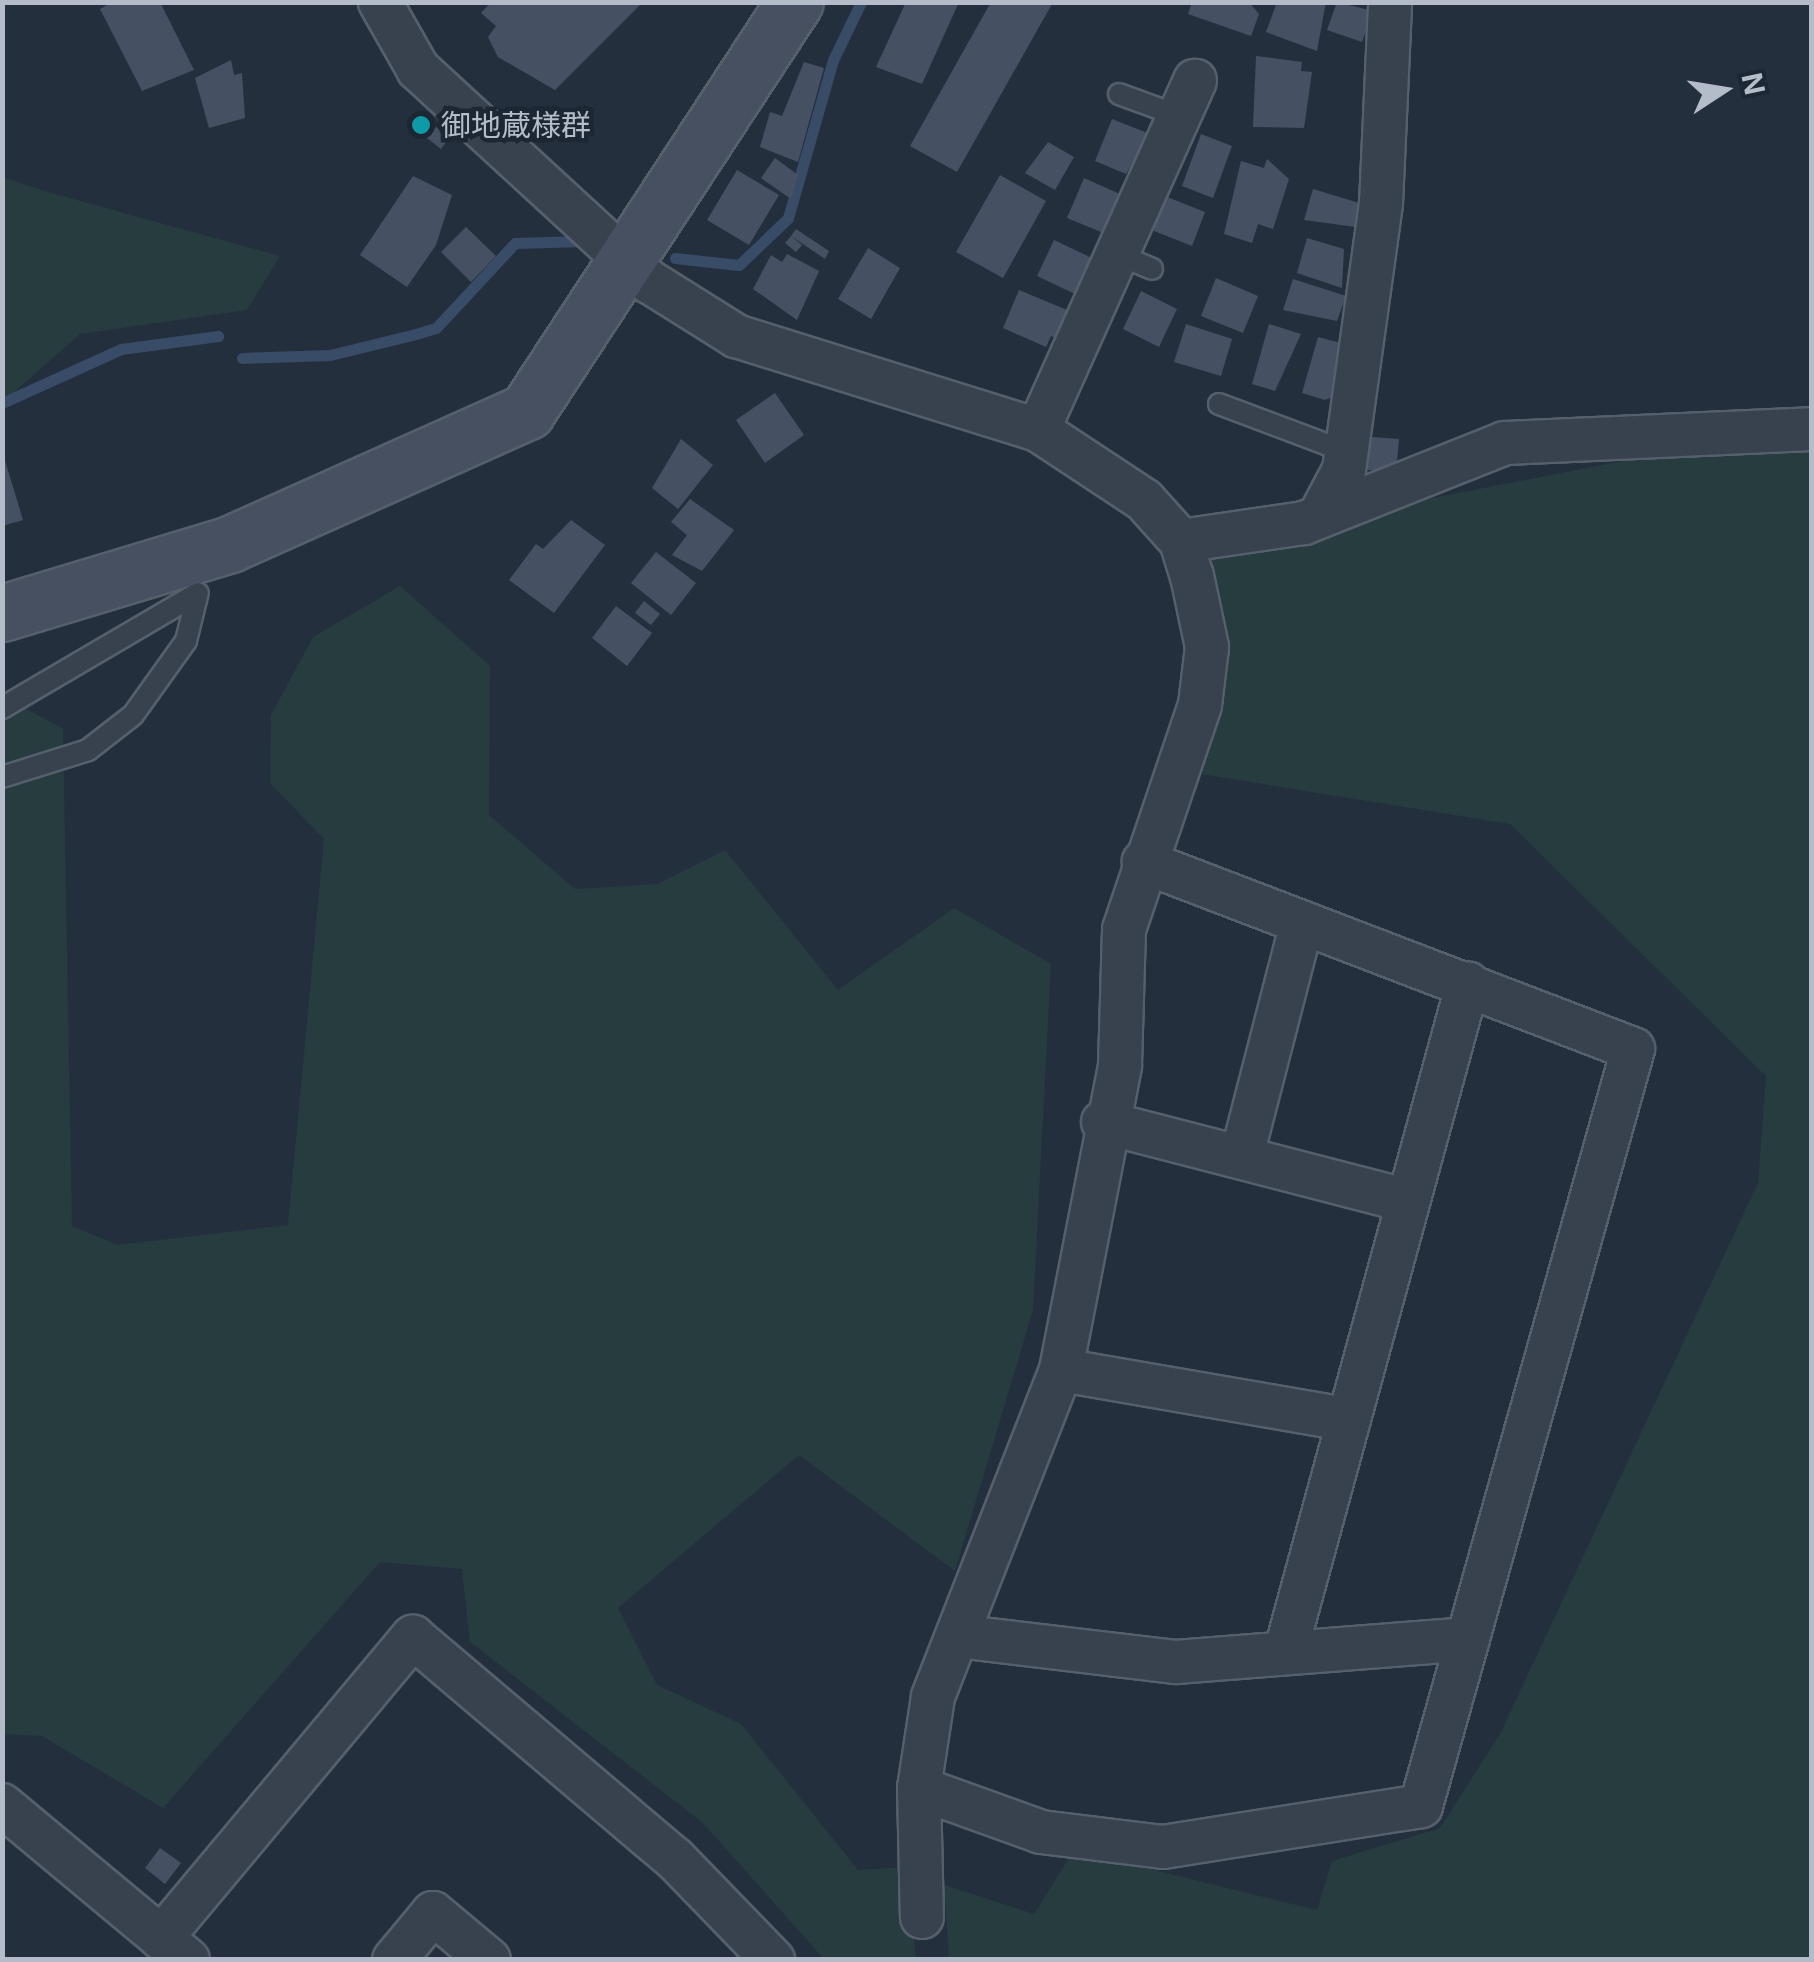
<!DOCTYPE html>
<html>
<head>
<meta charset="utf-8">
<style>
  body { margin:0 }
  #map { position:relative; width:1814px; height:1962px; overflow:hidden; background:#242f3e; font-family:Inter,"Noto Sans JP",sans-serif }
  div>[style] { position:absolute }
  .green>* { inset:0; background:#263c3f }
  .stream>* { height:11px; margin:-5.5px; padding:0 5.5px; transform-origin:5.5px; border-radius:5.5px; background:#394c67 }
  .building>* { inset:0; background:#455162 }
  .roads { filter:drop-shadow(2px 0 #565f6c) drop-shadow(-2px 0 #565f6c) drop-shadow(0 2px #565f6c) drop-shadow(0 -2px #565f6c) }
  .lane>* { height:20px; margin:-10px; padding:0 10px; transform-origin:10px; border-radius:10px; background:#38414e }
  .street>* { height:42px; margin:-21px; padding:0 21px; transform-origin:21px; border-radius:21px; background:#38414e }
  .secondary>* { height:55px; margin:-27.5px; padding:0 27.5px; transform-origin:27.5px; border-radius:27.5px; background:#465061 }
  .dots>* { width:28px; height:28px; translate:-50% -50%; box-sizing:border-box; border:5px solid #1d2633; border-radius:50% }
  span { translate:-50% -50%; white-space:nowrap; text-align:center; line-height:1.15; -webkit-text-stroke:9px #1d2633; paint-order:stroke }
  .poi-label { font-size:30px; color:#b4bcc9 }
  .left { translate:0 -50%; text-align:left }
  .frame { position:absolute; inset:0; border:5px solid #b4bcc9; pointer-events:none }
  .north { position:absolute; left:1674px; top:40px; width:100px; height:100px; -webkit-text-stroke:8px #1d2633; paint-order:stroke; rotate:78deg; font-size:28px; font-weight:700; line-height:40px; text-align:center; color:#b4bcc9 }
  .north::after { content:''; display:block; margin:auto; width:35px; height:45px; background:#b4bcc9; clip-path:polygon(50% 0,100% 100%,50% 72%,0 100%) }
</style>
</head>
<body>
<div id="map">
  <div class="green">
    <div style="clip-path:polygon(2px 177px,48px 192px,280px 256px,247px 310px,80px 334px,3px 402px)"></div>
    <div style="clip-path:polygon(1796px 427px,1812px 438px,1811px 1959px,949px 1959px,944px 1885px,1034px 1914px,1074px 1850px,1317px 1910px,1332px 1861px,1440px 1828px,1500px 1734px,1758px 1183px,1766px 1076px,1510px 824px,1201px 774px,1227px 653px,1203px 543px)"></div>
    <div style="clip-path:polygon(400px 586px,490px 666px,489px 815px,575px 889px,657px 884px,725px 850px,838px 990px,954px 908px,1051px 964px,1033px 1310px,955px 1571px,799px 1455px,618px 1608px,657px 1685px,741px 1724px,858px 1870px,907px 1867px,916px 1959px,824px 1959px,703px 1823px,470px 1642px,462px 1569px,380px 1562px,163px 1808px,42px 1736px,3px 1734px,3px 719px,25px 708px,63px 729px,72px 1226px,117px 1245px,288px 1225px,324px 839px,270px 783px,271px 715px,313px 637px)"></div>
  </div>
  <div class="stream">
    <div style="left:675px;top:258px;width:64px;rotate:6.2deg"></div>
    <div style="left:739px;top:265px;width:68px;rotate:-43.8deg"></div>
    <div style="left:788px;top:218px;width:164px;rotate:-74.1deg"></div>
    <div style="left:833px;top:60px;width:64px;rotate:-64.2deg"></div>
    <div style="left:242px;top:358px;width:88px;rotate:-2deg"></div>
    <div style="left:330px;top:355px;width:89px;rotate:-13.7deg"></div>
    <div style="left:416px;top:334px;width:21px;rotate:-17deg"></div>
    <div style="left:436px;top:328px;width:116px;rotate:-47.1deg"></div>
    <div style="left:515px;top:243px;width:69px;rotate:-1.7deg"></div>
    <div style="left:2px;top:403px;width:131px;rotate:-24.4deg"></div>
    <div style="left:121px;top:349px;width:98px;rotate:-7.6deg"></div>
  </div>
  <div class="building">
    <div style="clip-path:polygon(112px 2px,160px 2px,194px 70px,142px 91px,100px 9px)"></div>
    <div style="clip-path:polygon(491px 2px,643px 2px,555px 90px,498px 57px,488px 37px,496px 26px,481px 13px)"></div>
    <div style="clip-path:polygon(906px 2px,959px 2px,922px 84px,876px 67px)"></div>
    <div style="clip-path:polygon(991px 2px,1052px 4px,957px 172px,910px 146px)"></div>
    <div style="clip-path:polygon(1192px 2px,1249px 2px,1259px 14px,1251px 36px,1188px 14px)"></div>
    <div style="clip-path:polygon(1277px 2px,1326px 2px,1317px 51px,1266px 32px)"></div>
    <div style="clip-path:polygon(1337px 2px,1373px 11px,1362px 42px,1327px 30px)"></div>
    <div style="clip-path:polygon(1256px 56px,1302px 62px,1301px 71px,1312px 72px,1304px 128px,1253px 127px)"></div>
    <div style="clip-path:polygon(231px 60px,234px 75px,242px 73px,245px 118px,209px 128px,195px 78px)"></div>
    <div style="clip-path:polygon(804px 62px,824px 68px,798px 162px,760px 147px,770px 112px,782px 116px)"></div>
    <div style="clip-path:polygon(1112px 119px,1150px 134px,1126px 174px,1095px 161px)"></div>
    <div style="clip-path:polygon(437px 126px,450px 137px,441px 149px,427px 138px)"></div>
    <div style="clip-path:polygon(1201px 134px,1232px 146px,1213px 198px,1182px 186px)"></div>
    <div style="clip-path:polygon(1048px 142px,1074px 157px,1055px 190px,1025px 173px)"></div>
    <div style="clip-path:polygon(775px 158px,798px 175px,791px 199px,761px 178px)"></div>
    <div style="clip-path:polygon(1267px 159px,1289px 179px,1273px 229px,1258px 224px,1252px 243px,1224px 234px,1241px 161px,1264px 168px)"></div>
    <div style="clip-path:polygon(737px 170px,779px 195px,749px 245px,707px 220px)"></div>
    <div style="clip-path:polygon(1000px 175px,1046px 201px,1003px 278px,956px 252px)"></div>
    <div style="clip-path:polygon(413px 176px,452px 195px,436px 245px,407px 287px,360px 255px)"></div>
    <div style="clip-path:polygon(1084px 178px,1122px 195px,1106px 234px,1067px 218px)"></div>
    <div style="clip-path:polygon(1313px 189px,1369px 206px,1363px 228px,1304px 220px)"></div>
    <div style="clip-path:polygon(1162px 195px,1205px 212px,1192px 246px,1149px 229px)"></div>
    <div style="clip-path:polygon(466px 227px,496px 256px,471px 282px,441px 252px)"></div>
    <div style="clip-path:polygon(796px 229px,829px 251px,825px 259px,791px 236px)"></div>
    <div style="clip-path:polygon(791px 236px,802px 245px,796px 252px,785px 243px)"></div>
    <div style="clip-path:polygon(1307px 238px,1344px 249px,1342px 288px,1297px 273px)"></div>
    <div style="clip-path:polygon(1054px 240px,1094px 259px,1077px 295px,1037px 276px)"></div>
    <div style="clip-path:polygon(868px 248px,900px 268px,871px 319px,838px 299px)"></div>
    <div style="clip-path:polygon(787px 254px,819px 271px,797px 320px,753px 289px,771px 255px,782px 262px)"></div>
    <div style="clip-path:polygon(1216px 278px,1258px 296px,1243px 333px,1201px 316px)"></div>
    <div style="clip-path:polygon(1293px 279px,1346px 296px,1337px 321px,1283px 310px)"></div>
    <div style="clip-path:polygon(1019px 290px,1072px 312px,1060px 340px,1051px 336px,1046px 347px,1003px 328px)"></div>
    <div style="clip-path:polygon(1141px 291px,1177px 309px,1159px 347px,1123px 329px)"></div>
    <div style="clip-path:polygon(1186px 324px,1232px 339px,1221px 376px,1174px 362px)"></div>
    <div style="clip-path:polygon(1269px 324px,1301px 334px,1275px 391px,1252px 384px)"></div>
    <div style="clip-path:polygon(1318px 337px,1349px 345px,1335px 396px,1325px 400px,1302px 393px)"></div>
    <div style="clip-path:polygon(775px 393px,804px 435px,765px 463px,736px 420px)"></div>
    <div style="clip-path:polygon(1359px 436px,1399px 439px,1396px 472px,1356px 469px)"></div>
    <div style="clip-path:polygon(681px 439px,713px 465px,678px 509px,652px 488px)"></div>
    <div style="clip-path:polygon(3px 454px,23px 520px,2px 526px,2px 455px)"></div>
    <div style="clip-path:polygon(690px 499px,734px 530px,702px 571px,672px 555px,687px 535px,671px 522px)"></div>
    <div style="clip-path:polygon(571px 520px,605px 545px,554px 613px,509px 580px,536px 544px,543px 549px)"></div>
    <div style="clip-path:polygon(656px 552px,696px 583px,671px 615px,631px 583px)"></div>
    <div style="clip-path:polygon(644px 601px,660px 614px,651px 625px,635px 613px)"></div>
    <div style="clip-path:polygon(616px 606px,652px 633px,627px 666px,592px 638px)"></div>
    <div style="clip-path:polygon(160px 1848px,181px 1863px,165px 1884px,145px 1868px)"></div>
  </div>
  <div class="roads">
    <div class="lane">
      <div style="left:1119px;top:94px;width:64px;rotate:20.1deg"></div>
      <div style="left:1117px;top:254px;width:38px;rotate:23deg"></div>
      <div style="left:1219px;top:404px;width:137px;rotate:20.6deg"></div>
      <div style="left:2px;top:708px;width:227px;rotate:-30.4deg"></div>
      <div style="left:2px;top:777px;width:90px;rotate:-17.4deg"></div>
      <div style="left:88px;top:750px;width:57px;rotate:-37.9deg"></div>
      <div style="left:133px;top:715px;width:91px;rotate:-54.4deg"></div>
      <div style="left:186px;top:641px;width:46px;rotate:-76.3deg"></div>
    </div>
    <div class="street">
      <div style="left:380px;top:2px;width:77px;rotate:60.4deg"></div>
      <div style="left:418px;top:69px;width:315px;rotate:42.6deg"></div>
      <div style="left:650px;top:282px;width:102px;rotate:32.1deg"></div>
      <div style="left:736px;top:336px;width:316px;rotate:17.3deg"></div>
      <div style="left:1038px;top:430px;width:127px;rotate:33.4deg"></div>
      <div style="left:1144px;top:500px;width:55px;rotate:47.9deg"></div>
      <div style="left:1181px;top:541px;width:37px;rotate:73deg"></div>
      <div style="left:1192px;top:576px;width:73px;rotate:78.1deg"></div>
      <div style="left:1207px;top:647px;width:58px;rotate:96.9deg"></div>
      <div style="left:1200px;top:705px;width:237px;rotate:108.7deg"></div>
      <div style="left:1124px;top:930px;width:136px;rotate:91.7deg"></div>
      <div style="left:1120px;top:1066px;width:310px;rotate:101deg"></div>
      <div style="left:1061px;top:1370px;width:351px;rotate:111.4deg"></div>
      <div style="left:933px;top:1697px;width:92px;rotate:98.7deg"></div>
      <div style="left:919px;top:1788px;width:129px;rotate:88.7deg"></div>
      <div style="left:1038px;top:430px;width:383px;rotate:-65.8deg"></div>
      <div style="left:1319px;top:517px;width:53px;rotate:-62deg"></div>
      <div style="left:1344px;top:470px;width:269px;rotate:-82.1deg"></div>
      <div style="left:1381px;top:204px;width:202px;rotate:-87.4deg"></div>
      <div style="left:1181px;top:541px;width:124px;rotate:-8.3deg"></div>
      <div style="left:1304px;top:523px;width:216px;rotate:-21.7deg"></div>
      <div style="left:1505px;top:443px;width:307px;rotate:-2.6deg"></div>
      <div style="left:1103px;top:1122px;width:312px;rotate:14.5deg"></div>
      <div style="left:1242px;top:1155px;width:240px;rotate:-75.5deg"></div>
      <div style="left:1061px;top:1370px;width:292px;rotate:9.8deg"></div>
      <div style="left:957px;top:1636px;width:221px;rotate:6.8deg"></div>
      <div style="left:1176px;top:1662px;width:293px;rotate:-4.5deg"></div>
      <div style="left:1286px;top:1650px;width:691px;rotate:-74.74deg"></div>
      <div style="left:919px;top:1788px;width:130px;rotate:19.8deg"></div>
      <div style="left:1041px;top:1832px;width:123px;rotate:7deg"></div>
      <div style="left:1163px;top:1847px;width:261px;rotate:-9deg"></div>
      <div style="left:1421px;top:1806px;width:786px;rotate:-74.35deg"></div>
      <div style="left:1633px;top:1049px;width:524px;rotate:-159.07deg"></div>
      <div style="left:2px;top:1805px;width:242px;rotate:39.8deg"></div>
      <div style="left:161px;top:1938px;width:393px;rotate:-50.1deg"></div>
      <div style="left:413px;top:1637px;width:343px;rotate:40.3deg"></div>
      <div style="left:675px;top:1859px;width:141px;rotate:45.9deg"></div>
      <div style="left:394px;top:1960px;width:61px;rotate:-50.3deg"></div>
      <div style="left:433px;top:1913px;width:73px;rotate:40deg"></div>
    </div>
    <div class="secondary">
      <div style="left:2px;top:613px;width:238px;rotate:-16.8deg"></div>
      <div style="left:230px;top:544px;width:325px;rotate:-24.1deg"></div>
      <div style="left:527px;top:411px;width:489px;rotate:-56.8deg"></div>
    </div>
  </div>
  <div class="dots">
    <div style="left:421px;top:125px;background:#0f9aa8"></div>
  </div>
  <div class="poi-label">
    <span class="left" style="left:441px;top:125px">御地蔵様群</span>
  </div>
  <div class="frame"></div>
  <div class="north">N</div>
</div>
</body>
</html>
